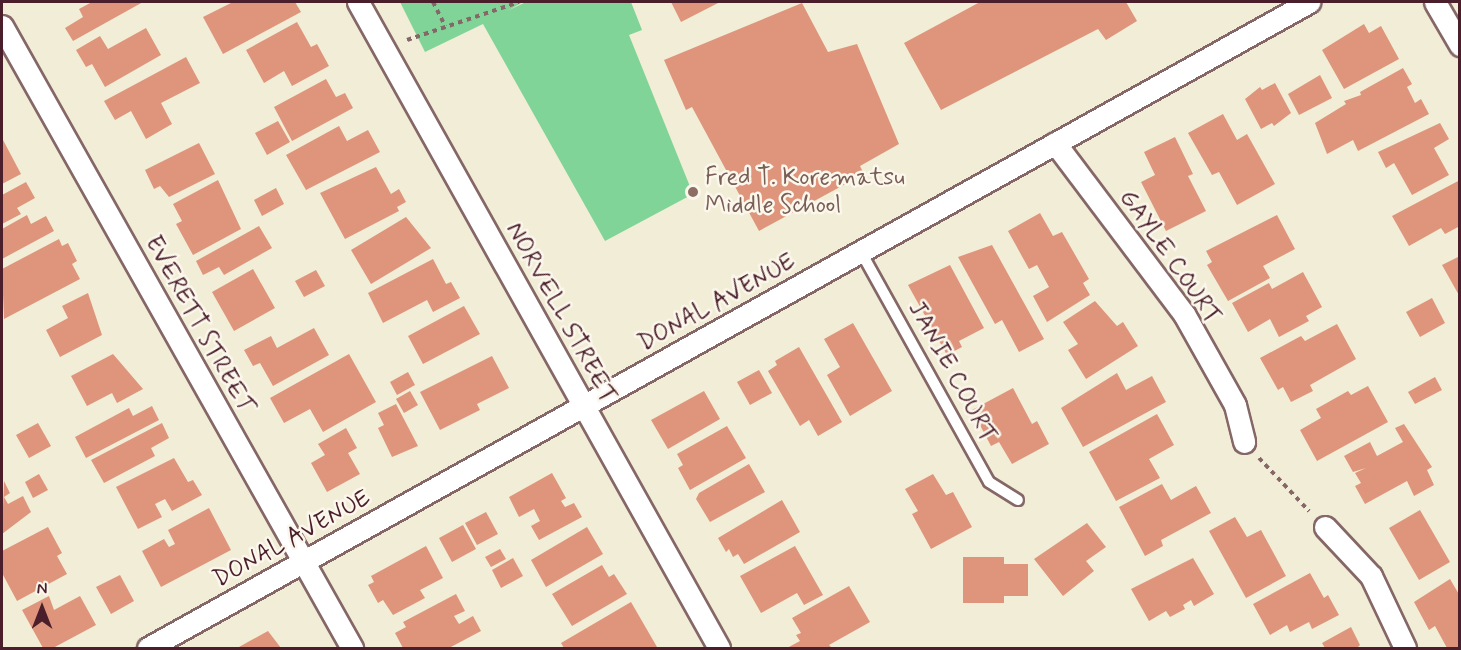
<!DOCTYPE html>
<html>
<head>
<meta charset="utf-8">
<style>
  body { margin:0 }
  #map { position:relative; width:1461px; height:650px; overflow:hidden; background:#f2edd6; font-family:Mynerve,sans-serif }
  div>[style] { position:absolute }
  .green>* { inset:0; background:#80d497 }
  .building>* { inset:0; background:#de957c }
  .path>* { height:4px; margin-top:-2px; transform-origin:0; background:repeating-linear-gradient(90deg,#856767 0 4.5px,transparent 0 9px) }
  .roads { filter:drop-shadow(2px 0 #856767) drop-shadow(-2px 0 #856767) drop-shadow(0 2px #856767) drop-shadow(0 -2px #856767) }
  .lane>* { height:10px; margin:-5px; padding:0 5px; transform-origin:5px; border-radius:5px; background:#fff }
  .street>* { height:21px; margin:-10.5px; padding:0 10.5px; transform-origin:10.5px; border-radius:10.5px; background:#fff }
  .dots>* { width:16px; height:16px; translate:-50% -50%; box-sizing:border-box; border:3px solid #fbf7ec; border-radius:50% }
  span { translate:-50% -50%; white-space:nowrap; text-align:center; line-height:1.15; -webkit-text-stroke:5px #fbf7ec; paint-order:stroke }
  .education-label { font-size:24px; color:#785e54 }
  .left { translate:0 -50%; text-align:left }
  .street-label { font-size:24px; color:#4a1f2b }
  .frame { position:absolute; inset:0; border:3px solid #4a1f2b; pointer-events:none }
  .north { position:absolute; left:12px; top:578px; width:60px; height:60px; -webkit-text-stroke:4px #fbf7ec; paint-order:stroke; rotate:0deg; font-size:16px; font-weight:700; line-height:24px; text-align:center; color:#4a1f2b }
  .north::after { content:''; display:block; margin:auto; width:21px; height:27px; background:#4a1f2b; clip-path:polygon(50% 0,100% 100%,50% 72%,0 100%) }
</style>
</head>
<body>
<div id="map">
  <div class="green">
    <div style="clip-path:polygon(400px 2px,523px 2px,507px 11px,526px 2px,631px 2px,642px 30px,629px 35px,693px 194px,605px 241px,483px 24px,425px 52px)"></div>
  </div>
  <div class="building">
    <div style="clip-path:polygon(92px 2px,143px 2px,73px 41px,65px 28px,83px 17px,79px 9px)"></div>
    <div style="clip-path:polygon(233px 2px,295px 2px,301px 12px,223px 54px,203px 17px)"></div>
    <div style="clip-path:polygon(671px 2px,720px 2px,681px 22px)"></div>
    <div style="clip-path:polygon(980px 2px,1126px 2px,1137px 21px,1106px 40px,1098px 29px,941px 110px,904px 43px)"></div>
    <div style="clip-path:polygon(802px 3px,828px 52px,857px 44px,899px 144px,860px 166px,864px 174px,759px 231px,692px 107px,686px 110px,664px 60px)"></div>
    <div style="clip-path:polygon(297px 22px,311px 47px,317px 44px,329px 66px,292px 86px,284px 71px,264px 83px,246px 50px)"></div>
    <div style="clip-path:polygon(1364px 24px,1369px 33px,1381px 26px,1399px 59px,1344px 89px,1322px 50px)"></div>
    <div style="clip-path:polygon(146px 28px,161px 55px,105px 87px,92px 64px,86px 67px,76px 50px,100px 36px,108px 49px)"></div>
    <div style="clip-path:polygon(186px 57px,200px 83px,161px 103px,172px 124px,146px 139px,131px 111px,115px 120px,104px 101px)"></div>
    <div style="clip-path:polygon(1403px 68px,1412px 84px,1407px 87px,1415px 103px,1421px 99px,1429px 114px,1358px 151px,1353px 140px,1327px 154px,1315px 123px,1346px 104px,1344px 101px,1361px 95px,1360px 92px)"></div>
    <div style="clip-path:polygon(1320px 75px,1332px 98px,1299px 115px,1288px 94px)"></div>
    <div style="clip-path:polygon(326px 79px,336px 97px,345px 93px,353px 108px,292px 141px,274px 107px)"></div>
    <div style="clip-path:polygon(1275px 83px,1291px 113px,1274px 126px,1272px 123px,1261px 129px,1245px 99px,1260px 87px,1262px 90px)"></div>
    <div style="clip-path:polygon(1223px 114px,1237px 140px,1247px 134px,1275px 184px,1237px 205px,1219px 172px,1212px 175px,1188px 133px)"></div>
    <div style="clip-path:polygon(278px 121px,290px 142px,267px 155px,255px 133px)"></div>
    <div style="clip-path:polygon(1440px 123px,1449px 139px,1434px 148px,1449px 175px,1412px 195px,1394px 163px,1386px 168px,1378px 152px)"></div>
    <div style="clip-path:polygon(339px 126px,347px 141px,368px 130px,380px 152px,306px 190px,286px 155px)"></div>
    <div style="clip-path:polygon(1175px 137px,1193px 174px,1188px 176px,1206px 211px,1166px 231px,1141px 182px,1155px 175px,1144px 152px)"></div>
    <div style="clip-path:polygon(2px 138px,21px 174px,2px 184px)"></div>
    <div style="clip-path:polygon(199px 143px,215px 174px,169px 197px,160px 186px,154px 189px,145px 170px)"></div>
    <div style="clip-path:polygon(376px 167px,391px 194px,399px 189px,406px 202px,397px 207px,399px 211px,345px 239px,320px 193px)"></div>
    <div style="clip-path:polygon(218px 180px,241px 229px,193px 255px,176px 224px,182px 221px,173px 204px)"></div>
    <div style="clip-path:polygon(1460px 180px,1460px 226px,1445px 234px,1441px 228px,1409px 246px,1392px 216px)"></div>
    <div style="clip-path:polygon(26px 182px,35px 198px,17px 208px,21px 214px,2px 224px,2px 195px)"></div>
    <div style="clip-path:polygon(276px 188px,284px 204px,262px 216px,254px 200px)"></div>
    <div style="clip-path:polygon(1040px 213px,1053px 236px,1062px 232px,1089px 279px,1083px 283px,1090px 295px,1047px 322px,1033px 296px,1049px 287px,1037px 265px,1029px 269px,1008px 231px)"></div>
    <div style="clip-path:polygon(27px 215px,31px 224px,46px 216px,54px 231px,2px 259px,2px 229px)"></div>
    <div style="clip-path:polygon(1277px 215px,1295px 249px,1263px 266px,1270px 278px,1228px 301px,1207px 265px,1212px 262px,1206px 251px)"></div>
    <div style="clip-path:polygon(406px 217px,431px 248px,371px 284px,351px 250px)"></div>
    <div style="clip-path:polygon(259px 226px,272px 248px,224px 275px,219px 267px,203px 275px,196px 261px)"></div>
    <div style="clip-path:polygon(59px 239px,62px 246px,68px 243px,77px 261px,72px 264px,80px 279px,4px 319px,2px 269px)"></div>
    <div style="clip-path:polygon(992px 245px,1044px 339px,1019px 352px,1002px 320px,995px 324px,958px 257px)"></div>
    <div style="clip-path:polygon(1460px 256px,1460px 297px,1442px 265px)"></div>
    <div style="clip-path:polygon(433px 259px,446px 284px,451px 282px,460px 298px,433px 312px,427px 300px,383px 323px,368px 293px)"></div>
    <div style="clip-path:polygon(950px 265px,984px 328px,959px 341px,962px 347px,947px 355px,908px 285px)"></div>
    <div style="clip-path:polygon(253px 269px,275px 308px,234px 331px,212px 292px)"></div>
    <div style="clip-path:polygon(316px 270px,325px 286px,304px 297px,295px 281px)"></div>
    <div style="clip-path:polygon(1303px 272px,1322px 307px,1306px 316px,1309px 321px,1279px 337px,1270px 319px,1248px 332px,1232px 303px,1269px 283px,1272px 289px)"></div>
    <div style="clip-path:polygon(88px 293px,102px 335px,60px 357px,46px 330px,68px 318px,62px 306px)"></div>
    <div style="clip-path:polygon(1432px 298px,1445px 323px,1420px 337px,1406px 312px)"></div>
    <div style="clip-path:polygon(1095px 301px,1117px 326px,1123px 322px,1138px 346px,1086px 379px,1068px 350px,1078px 344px,1063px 322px)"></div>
    <div style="clip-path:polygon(464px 306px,480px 334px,423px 364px,408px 336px)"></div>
    <div style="clip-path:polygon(853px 323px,892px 391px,850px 416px,827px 375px,840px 367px,824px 339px)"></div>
    <div style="clip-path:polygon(1337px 324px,1356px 359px,1310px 385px,1313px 391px,1291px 402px,1283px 387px,1278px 390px,1260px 358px,1301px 336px,1305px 341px)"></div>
    <div style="clip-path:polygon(314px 328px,329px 355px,273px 386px,260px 363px,253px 366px,244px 350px,271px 336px,277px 348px)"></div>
    <div style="clip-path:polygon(799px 347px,842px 422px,818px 436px,809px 420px,800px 426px,768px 371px,777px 365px,775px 361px)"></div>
    <div style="clip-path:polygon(113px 354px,143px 389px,117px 403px,112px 393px,87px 406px,71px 376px)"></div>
    <div style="clip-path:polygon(349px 354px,376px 402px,323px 432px,310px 409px,284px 423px,270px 398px)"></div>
    <div style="clip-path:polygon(492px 356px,509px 388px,477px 404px,480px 410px,440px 430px,420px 392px)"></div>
    <div style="clip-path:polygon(759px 370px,772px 393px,750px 405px,737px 382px)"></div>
    <div style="clip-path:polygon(408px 372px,415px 385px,397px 395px,390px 382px)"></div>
    <div style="clip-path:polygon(1117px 373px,1126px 390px,1152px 376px,1166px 402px,1083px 447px,1061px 408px)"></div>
    <div style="clip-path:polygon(1435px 377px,1442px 390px,1415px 404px,1408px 392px)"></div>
    <div style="clip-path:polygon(1368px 386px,1388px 422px,1317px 461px,1300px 430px,1321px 418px,1316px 409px,1348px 391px,1351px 395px)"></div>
    <div style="clip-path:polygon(1013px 388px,1032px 424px,1037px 421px,1049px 444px,1012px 464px,999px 442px,991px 446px,972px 410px)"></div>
    <div style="clip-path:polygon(410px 391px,418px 405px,404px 413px,396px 399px)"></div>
    <div style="clip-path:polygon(704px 391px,720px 419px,668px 449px,651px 420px)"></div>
    <div style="clip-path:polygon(396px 404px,418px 446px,392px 457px,378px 428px,384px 425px,378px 413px)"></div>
    <div style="clip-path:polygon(152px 406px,159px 420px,86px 458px,75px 437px,129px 408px,133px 416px)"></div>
    <div style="clip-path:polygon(1157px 414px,1174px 445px,1149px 459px,1160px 478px,1116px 501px,1089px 452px)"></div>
    <div style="clip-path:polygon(38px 423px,51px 446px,29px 458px,16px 435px)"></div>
    <div style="clip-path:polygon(162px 423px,169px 438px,151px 448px,155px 456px,104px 483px,91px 460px)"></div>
    <div style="clip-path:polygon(1404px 424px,1432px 467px,1427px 470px,1434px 485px,1414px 496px,1407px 481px,1365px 504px,1355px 486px,1361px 483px,1355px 473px,1366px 468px,1353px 472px,1344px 456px,1370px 442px,1377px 456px,1403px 442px,1395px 428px)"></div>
    <div style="clip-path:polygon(727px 426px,746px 458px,690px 490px,678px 468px,683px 465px,677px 454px)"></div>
    <div style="clip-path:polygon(346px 428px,357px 448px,348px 453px,360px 474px,327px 492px,311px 463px,325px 455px,318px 444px)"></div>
    <div style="clip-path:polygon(174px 458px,188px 482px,193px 480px,202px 495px,172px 511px,165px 499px,155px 504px,162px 517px,138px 529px,116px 487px)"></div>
    <div style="clip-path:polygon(749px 464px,765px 492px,710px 522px,696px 499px,699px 493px)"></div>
    <div style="clip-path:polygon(552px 473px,566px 498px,561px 501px,565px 507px,574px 503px,582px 517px,539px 540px,531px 526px,540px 521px,534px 509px,519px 517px,509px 497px)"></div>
    <div style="clip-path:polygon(39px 474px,48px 490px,33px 498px,25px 482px)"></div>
    <div style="clip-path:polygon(933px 474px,946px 495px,953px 492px,972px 527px,931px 549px,912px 514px,918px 511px,905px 489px)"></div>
    <div style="clip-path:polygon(4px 481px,10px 493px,4px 497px,8px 504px,23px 496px,31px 512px,2px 534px)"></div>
    <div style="clip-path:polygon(1162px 484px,1171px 500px,1196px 486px,1211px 513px,1161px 540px,1163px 546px,1145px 556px,1119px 507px)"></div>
    <div style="clip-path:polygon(782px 500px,800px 532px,744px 564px,738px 554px,733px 557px,729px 549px,726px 552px,718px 538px)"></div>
    <div style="clip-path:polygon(209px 508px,231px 550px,161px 587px,142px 551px,164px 539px,169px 547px,175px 544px,168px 530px)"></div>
    <div style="clip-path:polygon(1420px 510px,1450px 562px,1419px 580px,1389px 528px)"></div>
    <div style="clip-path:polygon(486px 512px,498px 534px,477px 545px,465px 523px)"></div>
    <div style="clip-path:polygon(1235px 517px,1247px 537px,1261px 530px,1286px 576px,1246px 598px,1209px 531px)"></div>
    <div style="clip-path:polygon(1087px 523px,1106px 547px,1086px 561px,1094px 571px,1063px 596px,1034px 559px)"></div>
    <div style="clip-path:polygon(463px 525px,476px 549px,452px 562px,439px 538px)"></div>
    <div style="clip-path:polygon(48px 527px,62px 553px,57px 556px,67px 574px,17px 601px,2px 573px,2px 551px)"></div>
    <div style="clip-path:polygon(587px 527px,603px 554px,546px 587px,531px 560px)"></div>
    <div style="clip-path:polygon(426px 546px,443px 578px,420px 590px,425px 598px,393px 615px,383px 600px,378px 603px,368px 585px,374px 582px,371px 576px)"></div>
    <div style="clip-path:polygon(795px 546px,823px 595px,804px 605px,797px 593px,761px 613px,740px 576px)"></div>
    <div style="clip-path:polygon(500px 549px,506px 559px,491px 567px,485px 557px)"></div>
    <div style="clip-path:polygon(963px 557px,1004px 557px,1004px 564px,1028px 564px,1028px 596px,1004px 596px,1004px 603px,963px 603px)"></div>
    <div style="clip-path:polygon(513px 558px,523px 576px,501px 588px,492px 570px)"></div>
    <div style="clip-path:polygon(1193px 558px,1214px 594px,1194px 606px,1191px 600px,1183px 605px,1185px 609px,1170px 617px,1166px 611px,1149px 621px,1131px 589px)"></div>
    <div style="clip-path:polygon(602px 565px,609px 577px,614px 574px,627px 594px,572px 626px,552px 594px)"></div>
    <div style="clip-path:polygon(1310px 573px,1324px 598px,1328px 595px,1339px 615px,1312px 629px,1309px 622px,1290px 632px,1287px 625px,1270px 635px,1253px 604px)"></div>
    <div style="clip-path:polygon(120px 575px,134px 601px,111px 614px,96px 587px)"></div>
    <div style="clip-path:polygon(1450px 579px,1460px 596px,1460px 648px,1447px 648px,1435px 626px,1429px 630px,1414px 602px)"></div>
    <div style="clip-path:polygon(849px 586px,870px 622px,829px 645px,832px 648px,787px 648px,800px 641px,796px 635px,801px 633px,792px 618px)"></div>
    <div style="clip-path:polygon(456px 594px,465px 611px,454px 616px,459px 624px,473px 616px,481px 631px,449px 648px,403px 648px,395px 633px,406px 627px,403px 622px)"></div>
    <div style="clip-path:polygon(49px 596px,54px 610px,80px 596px,96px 625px,53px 648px,43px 648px,22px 610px)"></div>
    <div style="clip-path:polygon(631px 602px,657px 647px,564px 648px,561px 643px)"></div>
    <div style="clip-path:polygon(1351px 627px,1360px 645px,1357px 648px,1325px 648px,1322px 643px)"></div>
    <div style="clip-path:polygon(268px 631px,281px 648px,240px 648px,239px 647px)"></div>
  </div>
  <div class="path">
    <div style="left:433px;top:2px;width:27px;rotate:63deg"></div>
    <div style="left:407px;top:40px;width:118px;rotate:-18.7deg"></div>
    <div style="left:1259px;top:458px;width:73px;rotate:46.7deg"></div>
  </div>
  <div class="roads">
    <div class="lane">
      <div style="left:861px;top:252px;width:263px;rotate:60.9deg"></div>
      <div style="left:989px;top:482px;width:34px;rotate:32deg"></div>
    </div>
    <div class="street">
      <div style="left:358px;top:2px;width:740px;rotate:60.8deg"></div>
      <div style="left:1435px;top:2px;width:50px;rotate:59.8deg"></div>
      <div style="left:2px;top:26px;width:714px;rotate:60.63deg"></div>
      <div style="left:1055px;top:143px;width:214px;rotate:53deg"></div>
      <div style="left:1184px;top:314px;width:104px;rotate:60.7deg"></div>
      <div style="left:1235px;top:405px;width:38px;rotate:76deg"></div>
      <div style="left:1325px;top:527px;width:67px;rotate:46.8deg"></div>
      <div style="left:1371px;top:576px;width:80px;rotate:64.7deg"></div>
      <div style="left:148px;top:648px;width:1329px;rotate:-29.09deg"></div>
    </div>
  </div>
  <div class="dots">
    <div style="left:693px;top:192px;background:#8d6e63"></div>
  </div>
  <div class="education-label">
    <span class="left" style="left:705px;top:192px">Fred T. Korematsu<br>Middle School</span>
  </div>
  <div class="street-label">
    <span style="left:1170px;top:257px;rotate:55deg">GAYLE COURT</span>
    <span style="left:717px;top:303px;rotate:-29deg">DONAL AVENUE</span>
    <span style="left:561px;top:313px;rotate:61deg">NORVELL STREET</span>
    <span style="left:199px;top:325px;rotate:61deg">EVERETT STREET</span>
    <span style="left:952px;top:372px;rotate:61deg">JANIE COURT</span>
    <span style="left:292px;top:539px;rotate:-29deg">DONAL AVENUE</span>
  </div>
  <div class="frame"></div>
  <div class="north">N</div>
</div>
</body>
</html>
